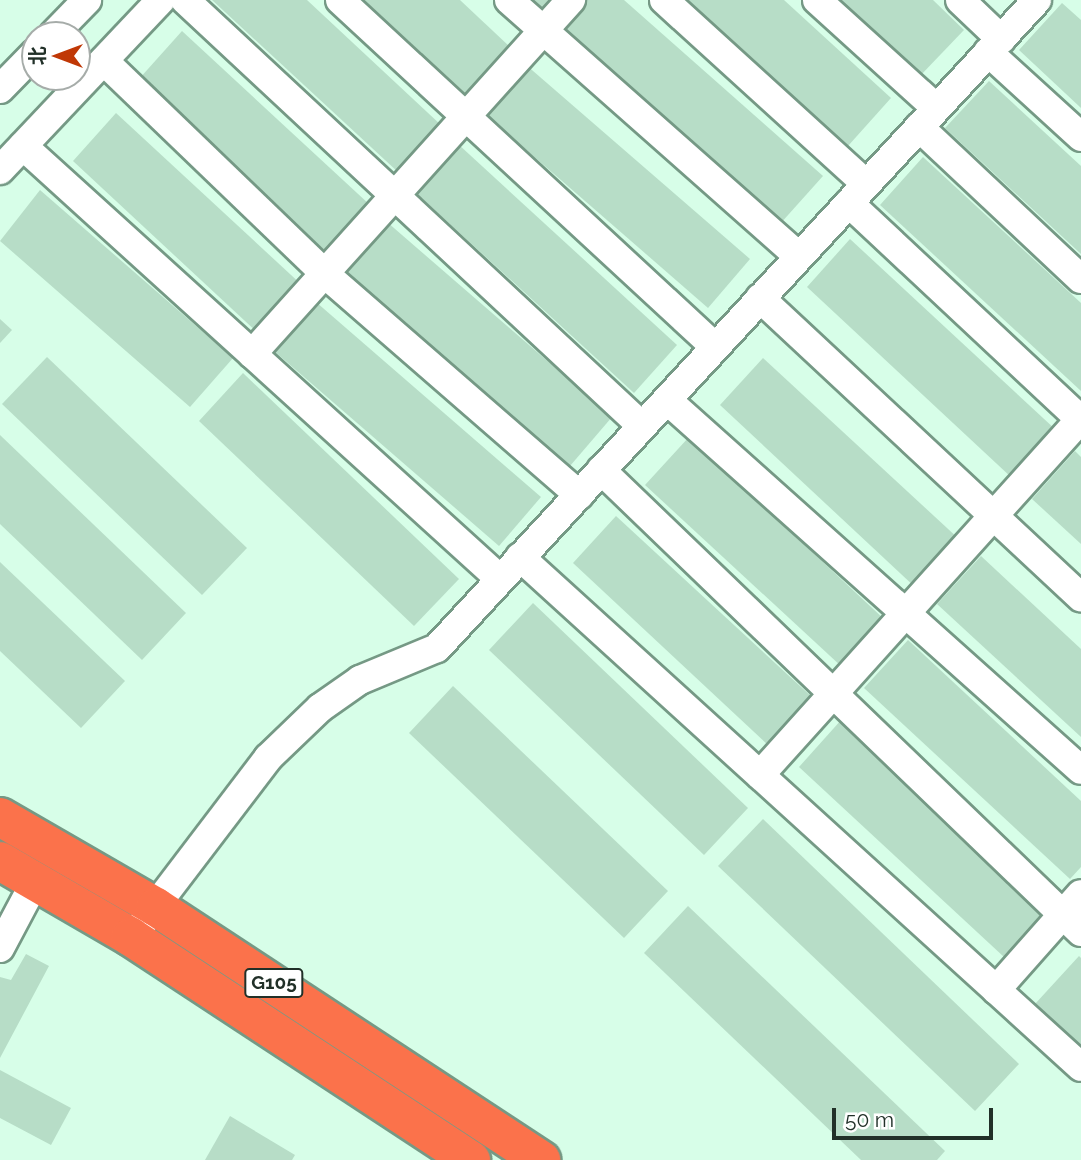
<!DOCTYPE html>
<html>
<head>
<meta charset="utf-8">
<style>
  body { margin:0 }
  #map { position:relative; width:1081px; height:1160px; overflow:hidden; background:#d7fee8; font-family:Raleway,"Noto Sans SC",sans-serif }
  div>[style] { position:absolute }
  .building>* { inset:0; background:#b7ddc7 }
  .roads { filter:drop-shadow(2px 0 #759985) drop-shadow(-2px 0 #759985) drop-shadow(0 2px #759985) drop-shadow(0 -2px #759985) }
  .minor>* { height:28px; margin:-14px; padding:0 14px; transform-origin:14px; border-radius:14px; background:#fff }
  .highway>* { height:38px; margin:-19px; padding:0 19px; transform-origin:19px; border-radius:19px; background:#fb724b }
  span { translate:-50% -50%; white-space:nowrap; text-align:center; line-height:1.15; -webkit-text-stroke:5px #fff; paint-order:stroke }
  .shield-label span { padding:2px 5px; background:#fff; border:2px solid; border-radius:5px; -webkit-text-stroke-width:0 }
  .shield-label { font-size:19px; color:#213028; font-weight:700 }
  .north { position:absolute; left:21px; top:21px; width:70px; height:70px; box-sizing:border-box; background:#fff; border:2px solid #a6aca9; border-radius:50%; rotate:270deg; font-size:19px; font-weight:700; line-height:28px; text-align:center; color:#213028 }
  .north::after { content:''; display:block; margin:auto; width:24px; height:32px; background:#c03806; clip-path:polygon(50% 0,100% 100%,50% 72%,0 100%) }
  .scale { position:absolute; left:832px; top:1108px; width:161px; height:32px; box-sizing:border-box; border:4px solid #213028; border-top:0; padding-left:9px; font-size:21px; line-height:24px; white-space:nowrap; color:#213028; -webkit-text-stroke:5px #fff; paint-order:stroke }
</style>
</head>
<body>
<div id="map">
  <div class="building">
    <div style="clip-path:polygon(212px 0,307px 0,442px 126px,399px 173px)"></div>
    <div style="clip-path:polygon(364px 0,460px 0,511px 48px,468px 96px)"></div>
    <div style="clip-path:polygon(529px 0,550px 0,541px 11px)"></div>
    <div style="clip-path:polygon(581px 0,624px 0,823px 176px,780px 224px,557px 27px)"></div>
    <div style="clip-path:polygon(688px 0,784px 0,891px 98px,848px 146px)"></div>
    <div style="clip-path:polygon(840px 0,933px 0,964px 30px,919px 77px)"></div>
    <div style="clip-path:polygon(1062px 3px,1081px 20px,1081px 108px,1019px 50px)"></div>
    <div style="clip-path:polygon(182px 31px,370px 205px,326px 252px,139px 79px)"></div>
    <div style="clip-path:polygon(525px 64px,750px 259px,708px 308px,484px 113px)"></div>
    <div style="clip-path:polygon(989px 81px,1081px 166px,1081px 254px,945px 128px)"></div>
    <div style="clip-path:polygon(116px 113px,304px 287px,260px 335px,73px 161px)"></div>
    <div style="clip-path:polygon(458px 144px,677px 345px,634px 393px,415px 192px)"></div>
    <div style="clip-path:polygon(923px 157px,1081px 303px,1081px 391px,880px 205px)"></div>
    <div style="clip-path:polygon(40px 190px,233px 358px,190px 407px,0 241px)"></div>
    <div style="clip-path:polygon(387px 222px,612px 417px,570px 466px,346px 271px)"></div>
    <div style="clip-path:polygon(850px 239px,1056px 430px,1012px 478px,807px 287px)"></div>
    <div style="clip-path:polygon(316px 302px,541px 497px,499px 546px,274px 351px)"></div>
    <div style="clip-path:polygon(0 319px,12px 330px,0 343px)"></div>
    <div style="clip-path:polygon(47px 357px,247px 548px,202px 595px,2px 404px)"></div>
    <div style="clip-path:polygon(763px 358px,960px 540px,916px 588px,720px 405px)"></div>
    <div style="clip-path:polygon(243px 373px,459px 579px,414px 626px,199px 421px)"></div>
    <div style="clip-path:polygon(0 435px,186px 613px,142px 660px,0 524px)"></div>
    <div style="clip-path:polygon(689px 437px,885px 620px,842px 667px,645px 485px)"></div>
    <div style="clip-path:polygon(1075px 451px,1081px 457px,1081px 544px,1032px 499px)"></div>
    <div style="clip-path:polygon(616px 516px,813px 698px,769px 746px,573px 563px)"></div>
    <div style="clip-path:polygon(981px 556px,1081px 649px,1081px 737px,937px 604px)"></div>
    <div style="clip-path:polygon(0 562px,125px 681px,81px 728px,0 651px)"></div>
    <div style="clip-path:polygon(533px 603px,748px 808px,704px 855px,489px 650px)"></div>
    <div style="clip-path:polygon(908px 640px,1081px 801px,1081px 867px,1070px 879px,864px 688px)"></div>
    <div style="clip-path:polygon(453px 686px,668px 891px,624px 938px,409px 733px)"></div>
    <div style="clip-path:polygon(842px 719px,1048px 910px,1004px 957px,799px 767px)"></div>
    <div style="clip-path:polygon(763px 819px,1019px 1064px,975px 1111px,718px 866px)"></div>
    <div style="clip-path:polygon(688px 906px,945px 1151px,937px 1160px,861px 1160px,644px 953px)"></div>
    <div style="clip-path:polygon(26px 954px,49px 966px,0 1058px,0 977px,11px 980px)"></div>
    <div style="clip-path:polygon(1079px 956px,1081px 958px,1081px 1046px,1035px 1004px)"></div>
    <div style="clip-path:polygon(0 1070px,71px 1108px,51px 1145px,0 1118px)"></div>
    <div style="clip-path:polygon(230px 1116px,295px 1155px,292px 1160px,205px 1160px)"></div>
  </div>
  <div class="roads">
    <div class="minor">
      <div style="left:185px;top:0;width:625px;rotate:42.99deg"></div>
      <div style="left:340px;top:0;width:511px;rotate:42.78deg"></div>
      <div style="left:509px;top:0;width:387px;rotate:41.5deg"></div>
      <div style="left:664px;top:0;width:273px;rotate:42.3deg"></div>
      <div style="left:817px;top:0;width:161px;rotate:42.2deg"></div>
      <div style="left:960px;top:0;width:57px;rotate:43.6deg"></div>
      <div style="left:53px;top:35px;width:49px;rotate:-45.8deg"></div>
      <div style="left:988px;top:52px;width:126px;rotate:42.4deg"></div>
      <div style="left:104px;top:61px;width:307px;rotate:43.9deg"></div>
      <div style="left:325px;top:274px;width:337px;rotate:41deg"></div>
      <div style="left:0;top:89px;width:50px;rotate:-45.8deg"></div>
      <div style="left:919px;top:127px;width:222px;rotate:43.2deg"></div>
      <div style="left:23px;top:146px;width:644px;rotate:42.23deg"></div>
      <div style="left:0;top:170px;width:234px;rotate:-46.6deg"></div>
      <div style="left:849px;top:203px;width:318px;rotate:43.1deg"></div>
      <div style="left:760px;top:298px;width:439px;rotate:43deg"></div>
      <div style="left:252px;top:354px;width:477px;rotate:-48deg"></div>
      <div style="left:667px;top:400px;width:555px;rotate:41.79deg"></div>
      <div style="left:601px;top:470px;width:666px;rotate:43.91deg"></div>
      <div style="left:520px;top:557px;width:758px;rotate:42.27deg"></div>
      <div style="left:760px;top:775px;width:479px;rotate:-48deg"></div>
      <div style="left:144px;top:921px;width:205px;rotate:-52.7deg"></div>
      <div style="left:268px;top:758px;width:72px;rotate:-43.9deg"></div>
      <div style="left:320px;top:708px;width:49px;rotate:-35deg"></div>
      <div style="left:360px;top:680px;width:83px;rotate:-22.6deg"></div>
      <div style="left:437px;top:648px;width:883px;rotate:-47.2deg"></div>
      <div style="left:0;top:948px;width:77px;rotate:-62.1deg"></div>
      <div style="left:996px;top:990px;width:128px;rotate:-48.5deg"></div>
    </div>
    <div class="highway">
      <div style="left:0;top:817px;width:180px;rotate:30deg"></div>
      <div style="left:156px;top:907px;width:461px;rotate:33.3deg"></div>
      <div style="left:0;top:861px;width:151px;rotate:30.1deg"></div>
      <div style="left:131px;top:937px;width:407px;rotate:33.3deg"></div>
    </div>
  </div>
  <div class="shield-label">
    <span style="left:274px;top:983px">G105</span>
  </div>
  <div class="north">北</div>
  <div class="scale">50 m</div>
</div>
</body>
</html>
